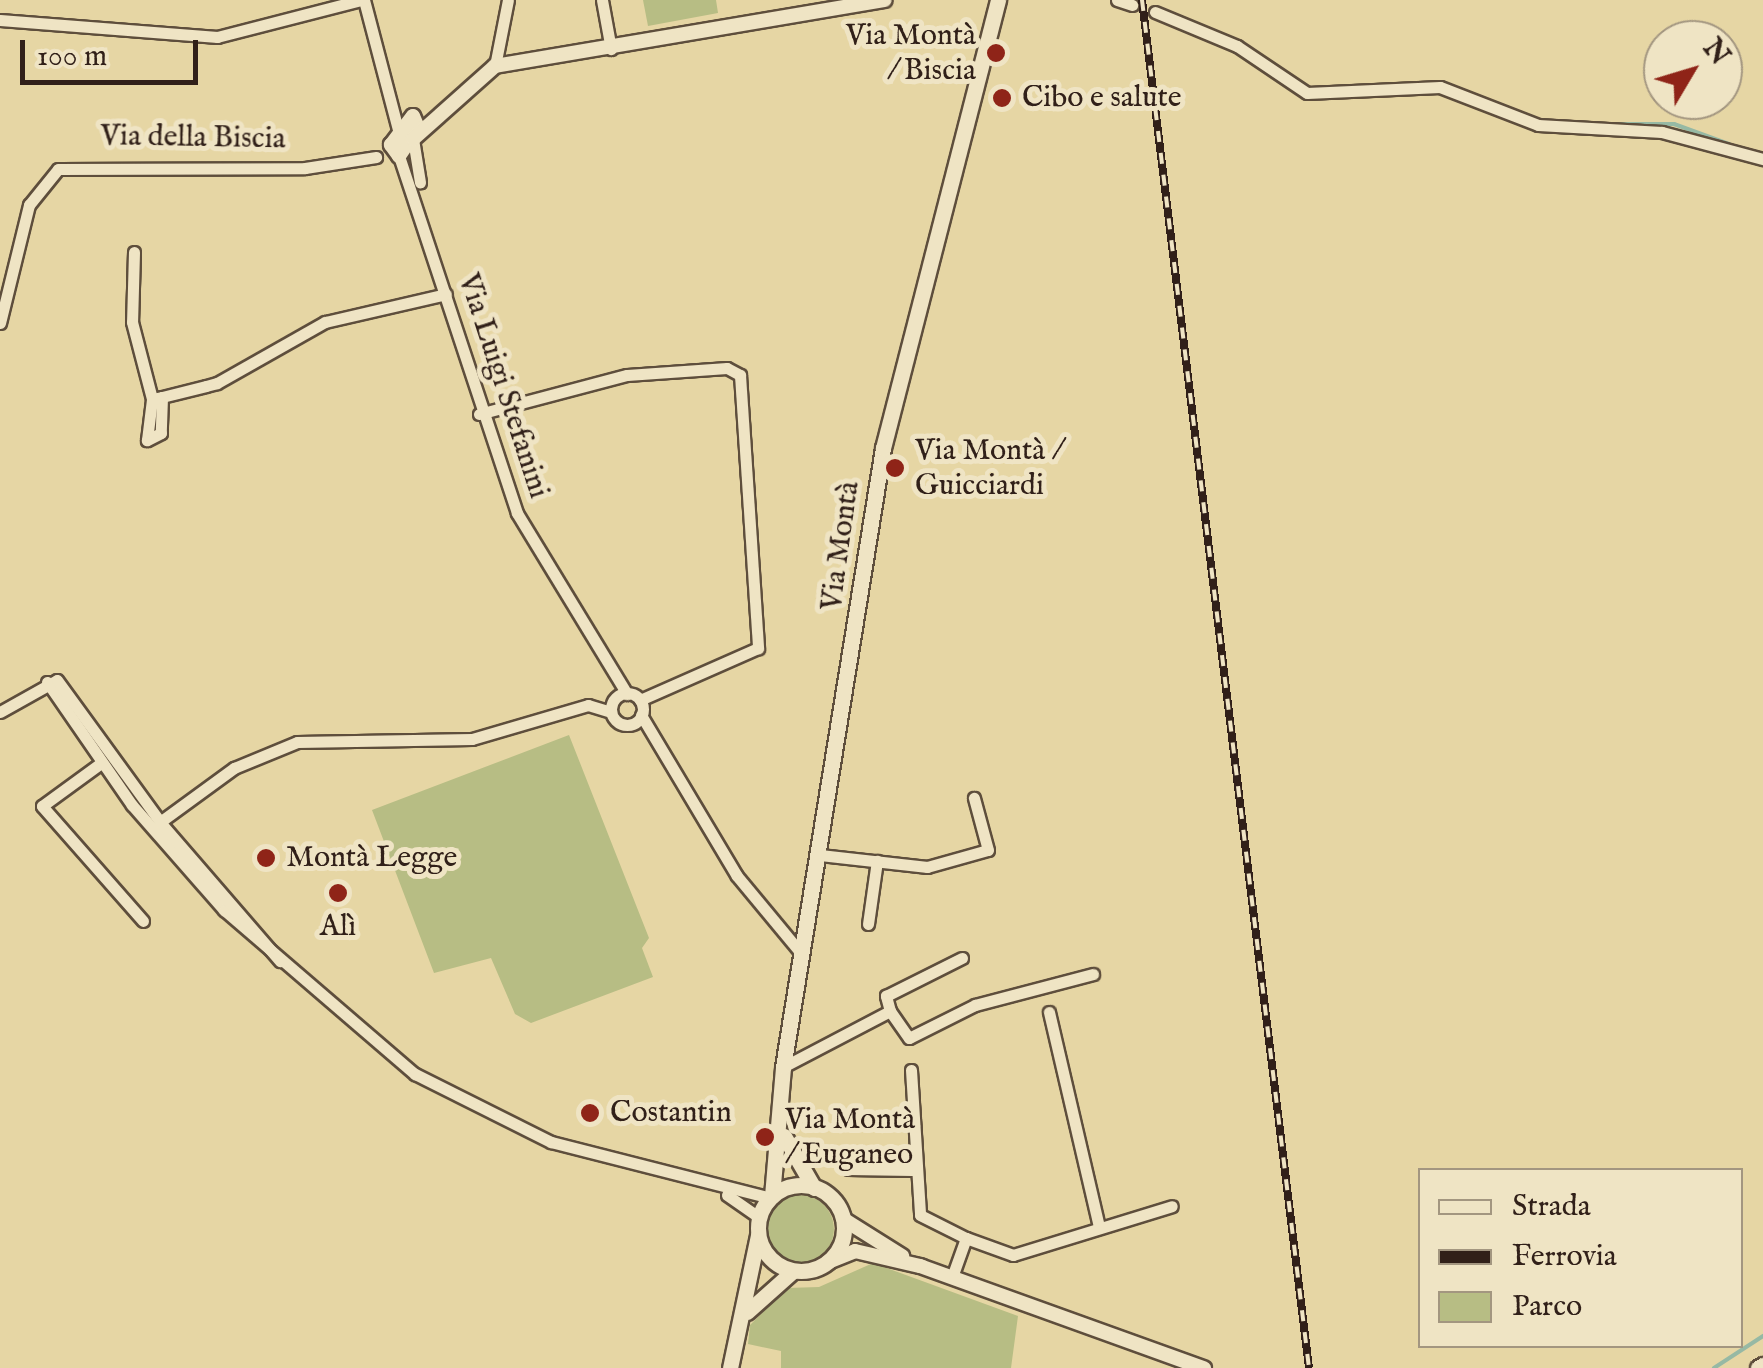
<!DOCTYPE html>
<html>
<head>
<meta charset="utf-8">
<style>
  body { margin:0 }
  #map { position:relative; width:1763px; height:1368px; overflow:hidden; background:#e6d6a4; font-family:"IM FELL English",serif }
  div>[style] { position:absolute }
  .green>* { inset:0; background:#b7bd84 }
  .round { border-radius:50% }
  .stream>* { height:4px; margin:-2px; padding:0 2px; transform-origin:2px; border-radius:2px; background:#96b9a4 }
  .roads { filter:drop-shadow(2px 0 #5e4e3c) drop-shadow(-2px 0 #5e4e3c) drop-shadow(0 2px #5e4e3c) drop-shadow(0 -2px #5e4e3c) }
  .minor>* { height:11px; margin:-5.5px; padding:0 5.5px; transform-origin:5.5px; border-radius:5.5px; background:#efe4c4 }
  .minor>.ring { margin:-5.5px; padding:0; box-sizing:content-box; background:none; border:11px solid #efe4c4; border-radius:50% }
  .tertiary>* { height:14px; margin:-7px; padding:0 7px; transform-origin:7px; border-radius:7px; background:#efe4c4 }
  .secondary>* { height:15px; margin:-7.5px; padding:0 7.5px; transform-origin:7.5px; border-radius:7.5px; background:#efe4c4 }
  .secondary>.ring { margin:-7.5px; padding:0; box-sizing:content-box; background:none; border:15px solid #efe4c4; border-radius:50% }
  .rail>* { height:8px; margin-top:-4px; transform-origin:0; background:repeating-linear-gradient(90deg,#efe4c4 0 11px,#312019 0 22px); box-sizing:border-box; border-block:2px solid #312019 }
  .dots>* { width:28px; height:28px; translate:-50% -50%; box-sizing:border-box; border:5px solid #efe4c4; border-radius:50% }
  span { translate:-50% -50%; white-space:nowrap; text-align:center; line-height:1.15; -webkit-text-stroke:10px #efe4c4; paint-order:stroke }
  .poi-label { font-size:30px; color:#312019 }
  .right { translate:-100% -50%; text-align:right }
  .left { translate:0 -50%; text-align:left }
  .street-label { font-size:30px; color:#312019 }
  .legend { position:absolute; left:1418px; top:1168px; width:325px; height:180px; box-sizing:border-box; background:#efe4c4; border:2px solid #a39680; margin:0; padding:12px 18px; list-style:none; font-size:30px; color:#312019 }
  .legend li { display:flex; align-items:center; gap:20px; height:50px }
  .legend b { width:50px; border:2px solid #a39680 }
  .north { position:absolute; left:1643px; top:20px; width:100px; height:100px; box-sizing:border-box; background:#efe4c4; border:2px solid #a39680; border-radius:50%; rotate:52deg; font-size:28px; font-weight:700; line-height:40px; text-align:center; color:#312019 }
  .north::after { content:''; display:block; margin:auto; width:35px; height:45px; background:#8f2418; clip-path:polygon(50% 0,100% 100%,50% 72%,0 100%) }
  .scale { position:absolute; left:20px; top:40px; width:178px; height:45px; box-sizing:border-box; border:5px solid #312019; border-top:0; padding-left:12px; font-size:30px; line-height:35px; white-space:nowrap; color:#312019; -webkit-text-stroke:8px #efe4c4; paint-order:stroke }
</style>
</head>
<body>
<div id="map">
  <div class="green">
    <div style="clip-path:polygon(643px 0,716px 0,718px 13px,648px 26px)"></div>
    <div style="clip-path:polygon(569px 735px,649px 938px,642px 948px,653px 977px,531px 1023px,515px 1014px,491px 958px,434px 973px,372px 810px)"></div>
    <div class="round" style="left:766px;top:1195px;width:68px;height:68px"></div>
    <div style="clip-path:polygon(873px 1263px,1018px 1316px,1011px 1368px,781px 1368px,781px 1351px,748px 1344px,750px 1325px,787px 1288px,819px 1287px)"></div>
  </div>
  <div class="stream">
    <div style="left:1613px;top:124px;width:61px"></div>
    <div style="left:1674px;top:124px;width:59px;rotate:20deg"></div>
    <div style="left:1714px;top:1368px;width:59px;rotate:-33.1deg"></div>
  </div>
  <div class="roads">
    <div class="minor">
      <div style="left:364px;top:0;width:134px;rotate:75.3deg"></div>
      <div style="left:602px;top:0;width:50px;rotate:79.6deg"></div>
      <div style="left:1117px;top:0;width:16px;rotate:18deg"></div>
      <div style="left:1155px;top:12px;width:89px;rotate:22.5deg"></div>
      <div style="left:1237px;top:46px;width:84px;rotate:33.9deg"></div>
      <div style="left:1307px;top:93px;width:133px;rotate:-2.6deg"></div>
      <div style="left:1440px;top:87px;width:105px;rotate:21.2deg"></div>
      <div style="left:1538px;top:125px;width:124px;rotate:3.2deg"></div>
      <div style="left:1662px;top:132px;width:105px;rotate:15deg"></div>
      <div style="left:0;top:20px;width:218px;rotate:4.5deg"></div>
      <div style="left:217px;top:37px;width:149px;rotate:-14.4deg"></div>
      <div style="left:495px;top:66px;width:67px;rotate:-78.9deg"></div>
      <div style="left:413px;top:139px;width:44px;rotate:80.8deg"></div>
      <div style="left:399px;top:156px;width:376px;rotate:71.7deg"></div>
      <div style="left:517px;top:513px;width:212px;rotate:58.7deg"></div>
      <div style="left:134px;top:252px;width:70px;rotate:91.6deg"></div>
      <div style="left:132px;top:322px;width:80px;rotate:75.4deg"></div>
      <div style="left:0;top:323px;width:122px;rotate:-76.2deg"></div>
      <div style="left:29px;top:205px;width:46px;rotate:-51.1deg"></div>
      <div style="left:58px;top:169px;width:247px;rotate:-0.2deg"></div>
      <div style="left:305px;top:168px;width:72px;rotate:-8.8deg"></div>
      <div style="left:162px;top:397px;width:36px;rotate:92deg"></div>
      <div style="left:161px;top:433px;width:16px;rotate:153deg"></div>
      <div style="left:147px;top:440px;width:41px;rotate:-83deg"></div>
      <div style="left:152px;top:399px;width:10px;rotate:-11deg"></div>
      <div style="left:162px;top:397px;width:45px;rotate:-14deg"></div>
      <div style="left:206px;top:386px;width:11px;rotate:-15deg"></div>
      <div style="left:217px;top:383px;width:124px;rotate:-29.5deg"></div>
      <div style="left:325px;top:322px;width:124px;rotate:-13deg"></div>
      <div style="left:479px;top:414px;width:153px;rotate:-14.8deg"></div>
      <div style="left:627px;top:375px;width:100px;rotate:-4deg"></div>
      <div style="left:727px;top:368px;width:15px;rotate:28deg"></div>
      <div style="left:740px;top:375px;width:274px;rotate:86.2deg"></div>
      <div style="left:758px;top:648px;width:129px;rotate:156.2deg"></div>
      <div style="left:47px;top:682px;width:150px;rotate:55.4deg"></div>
      <div style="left:132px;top:805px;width:140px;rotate:48.8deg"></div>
      <div style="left:224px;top:910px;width:252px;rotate:40.7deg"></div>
      <div style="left:415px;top:1074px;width:152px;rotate:26.6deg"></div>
      <div style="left:551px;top:1142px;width:226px;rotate:14.3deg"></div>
      <div class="ring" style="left:611px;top:693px;width:21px;height:21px"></div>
      <div style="left:0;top:712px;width:65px;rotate:-29.3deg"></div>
      <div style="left:57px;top:680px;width:175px;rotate:54deg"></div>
      <div style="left:160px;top:822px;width:184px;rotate:49.2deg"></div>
      <div style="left:641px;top:715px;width:187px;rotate:59.2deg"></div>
      <div style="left:737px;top:876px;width:100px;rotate:50.3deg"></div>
      <div style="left:101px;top:763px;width:73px;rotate:143.9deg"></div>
      <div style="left:42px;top:806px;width:153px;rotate:48.7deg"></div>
      <div style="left:160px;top:822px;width:92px;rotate:-36.1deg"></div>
      <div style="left:234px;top:768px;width:68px;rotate:-22.4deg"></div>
      <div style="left:297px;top:742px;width:175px;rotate:-1deg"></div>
      <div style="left:472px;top:739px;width:121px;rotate:-16.3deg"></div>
      <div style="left:588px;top:705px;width:24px;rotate:17deg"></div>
      <div style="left:820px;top:855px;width:108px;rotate:6.4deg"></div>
      <div style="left:927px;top:867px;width:63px;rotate:-15.6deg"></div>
      <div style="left:988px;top:850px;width:54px;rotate:-105.1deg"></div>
      <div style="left:868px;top:924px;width:64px;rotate:-81.9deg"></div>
      <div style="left:890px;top:1011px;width:16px;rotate:-105deg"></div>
      <div style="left:886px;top:996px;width:85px;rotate:-26.6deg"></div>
      <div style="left:1049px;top:1012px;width:221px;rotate:76.9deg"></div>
      <div style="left:783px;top:1067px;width:121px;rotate:-27.6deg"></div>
      <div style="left:890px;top:1011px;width:33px;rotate:55deg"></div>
      <div style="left:909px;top:1038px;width:74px;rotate:-26.6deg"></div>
      <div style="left:975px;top:1005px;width:122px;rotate:-14.7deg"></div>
      <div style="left:911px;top:1070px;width:145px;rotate:86.4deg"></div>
      <div style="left:920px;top:1215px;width:51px;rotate:26.6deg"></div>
      <div style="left:966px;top:1238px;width:41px;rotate:109.7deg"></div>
      <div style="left:848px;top:1169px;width:64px;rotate:0.9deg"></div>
      <div style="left:727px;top:1195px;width:39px;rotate:35deg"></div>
      <div style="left:966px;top:1238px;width:50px;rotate:19.9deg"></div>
      <div style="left:1013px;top:1255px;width:166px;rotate:-17.1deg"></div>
    </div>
    <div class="tertiary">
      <div style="left:413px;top:116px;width:13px;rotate:67deg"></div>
      <div style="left:418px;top:128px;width:34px;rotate:124deg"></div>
      <div style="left:399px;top:156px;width:14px;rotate:-126deg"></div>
      <div style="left:391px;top:145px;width:36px;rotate:-53deg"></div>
      <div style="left:413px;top:139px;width:110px;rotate:-41.7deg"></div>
      <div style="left:495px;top:66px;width:395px;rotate:-9.6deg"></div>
      <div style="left:843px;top:1219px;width:70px;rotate:32.1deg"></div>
      <div style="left:828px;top:1262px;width:29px;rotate:-22deg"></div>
      <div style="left:855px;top:1251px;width:67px;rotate:13deg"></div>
      <div style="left:920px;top:1266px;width:302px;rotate:19.8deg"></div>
      <div style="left:1758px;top:1368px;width:6px;rotate:-31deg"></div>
    </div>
    <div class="secondary">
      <div style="left:784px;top:1136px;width:60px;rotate:60deg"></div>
      <div class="ring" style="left:758px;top:1185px;width:71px;height:71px"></div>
      <div style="left:772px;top:1196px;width:129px;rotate:-85.1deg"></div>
      <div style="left:783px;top:1067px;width:627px;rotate:-80.82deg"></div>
      <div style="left:883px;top:448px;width:463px;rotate:-75.6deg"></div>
      <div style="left:747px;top:1312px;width:62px;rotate:-41.7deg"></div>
      <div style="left:730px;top:1368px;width:136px;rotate:-78.1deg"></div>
    </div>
  </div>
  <div class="rail">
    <div style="left:1142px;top:0;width:1378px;rotate:83.04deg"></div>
  </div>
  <div class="dots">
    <div style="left:996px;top:53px;background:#8f2418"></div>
    <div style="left:1002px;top:98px;background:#8f2418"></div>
    <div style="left:895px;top:468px;background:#8f2418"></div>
    <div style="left:266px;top:858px;background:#8f2418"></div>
    <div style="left:338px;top:893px;background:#8f2418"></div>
    <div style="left:590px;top:1113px;background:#8f2418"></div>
    <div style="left:765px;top:1137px;background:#8f2418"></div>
  </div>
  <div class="poi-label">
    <span class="right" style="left:976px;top:53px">Via Montà<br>/ Biscia</span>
    <span class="left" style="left:1022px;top:98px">Cibo e salute</span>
    <span class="left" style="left:915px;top:468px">Via Montà /<br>Guicciardi</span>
    <span class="left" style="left:286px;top:858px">Montà Legge</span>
    <span style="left:338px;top:927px">Alì</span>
    <span class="left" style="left:610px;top:1113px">Costantin</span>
    <span class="left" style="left:785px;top:1137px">Via Montà<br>/ Euganeo</span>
  </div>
  <div class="street-label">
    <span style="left:193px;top:138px;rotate:1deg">Via della Biscia</span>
    <span style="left:503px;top:386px;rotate:72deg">Via Luigi Stefanini</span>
    <span style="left:841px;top:546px;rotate:-82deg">Via Montà</span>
  </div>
  <ul class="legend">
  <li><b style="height:12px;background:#efe4c4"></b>Strada</li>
  <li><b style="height:12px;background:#312019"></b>Ferrovia</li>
  <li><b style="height:28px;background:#b7bd84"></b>Parco</li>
  </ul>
  <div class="north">N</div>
  <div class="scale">100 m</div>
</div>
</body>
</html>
